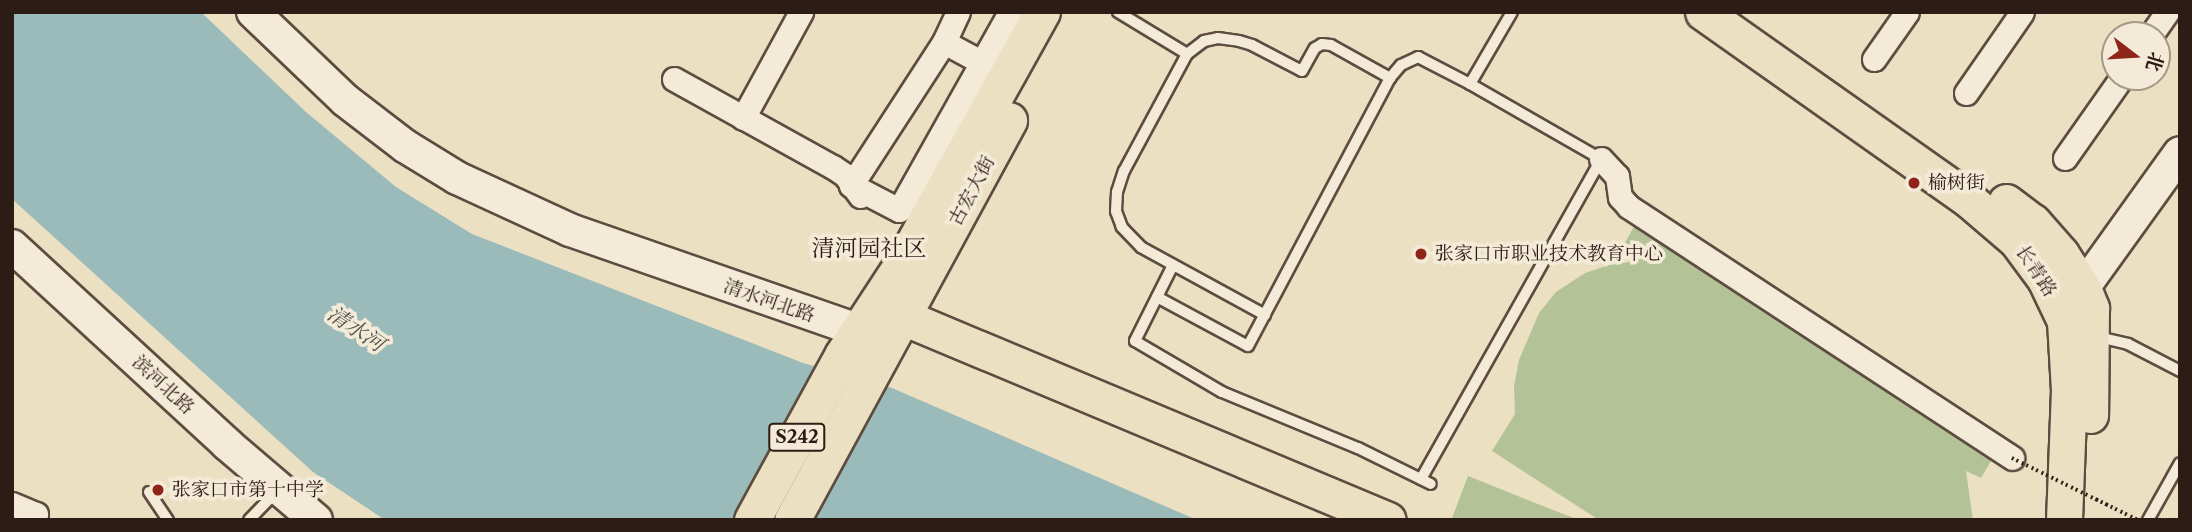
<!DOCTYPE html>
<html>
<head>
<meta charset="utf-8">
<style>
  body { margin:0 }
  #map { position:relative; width:2192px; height:532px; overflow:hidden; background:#ece0c2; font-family:"Libre Caslon Text","Noto Serif SC",serif }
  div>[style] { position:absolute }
  .green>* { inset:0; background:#b3c397 }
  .water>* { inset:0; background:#9abbba }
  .roads { filter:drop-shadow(2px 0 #5d4c40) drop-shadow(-2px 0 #5d4c40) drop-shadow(0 2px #5d4c40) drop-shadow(0 -2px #5d4c40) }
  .lane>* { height:10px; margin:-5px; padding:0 5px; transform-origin:5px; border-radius:5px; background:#f3ebd7 }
  .street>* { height:23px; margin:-11.5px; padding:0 11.5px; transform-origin:11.5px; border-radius:11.5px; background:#f3ebd7 }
  .secondary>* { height:32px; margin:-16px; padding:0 16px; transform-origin:16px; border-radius:16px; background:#f3ebd7 }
  .primary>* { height:35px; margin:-17.5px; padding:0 17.5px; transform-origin:17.5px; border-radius:17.5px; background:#ece0c2 }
  .path-bridge>* { height:3.5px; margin-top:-1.75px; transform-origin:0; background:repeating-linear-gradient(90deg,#2d1b15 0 2px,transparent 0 5.5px) }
  .dots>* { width:19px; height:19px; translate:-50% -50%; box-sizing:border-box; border:4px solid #f3ebd7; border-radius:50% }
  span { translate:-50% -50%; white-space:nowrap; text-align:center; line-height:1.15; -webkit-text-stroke:7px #f3ebd7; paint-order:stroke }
  .shield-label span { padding:2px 5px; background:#f3ebd7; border:2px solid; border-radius:5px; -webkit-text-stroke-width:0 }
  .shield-label { font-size:18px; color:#2d1b15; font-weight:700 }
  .poi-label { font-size:19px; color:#2d1b15 }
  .left { translate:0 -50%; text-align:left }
  .street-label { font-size:19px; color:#2d1b15 }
  .water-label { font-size:21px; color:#53534f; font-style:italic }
  .quarter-label { font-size:23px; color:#2d1b15 }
  .frame { position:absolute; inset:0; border:14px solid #2d1b15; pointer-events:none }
  .north { position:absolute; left:2101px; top:21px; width:70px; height:70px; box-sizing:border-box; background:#f3ebd7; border:2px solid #a49889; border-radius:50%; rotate:107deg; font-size:19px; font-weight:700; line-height:28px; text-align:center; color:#2d1b15 }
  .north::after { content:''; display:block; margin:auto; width:24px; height:32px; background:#8f2418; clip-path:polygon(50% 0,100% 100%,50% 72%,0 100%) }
</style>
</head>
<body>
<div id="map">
  <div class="green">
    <div style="clip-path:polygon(1636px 223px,1994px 456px,1981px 478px,1966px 471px,1973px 520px,1599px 520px,1492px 451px,1515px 414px,1514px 386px,1519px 360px,1539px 313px,1556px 292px,1585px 273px,1609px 265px,1636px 261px,1621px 250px)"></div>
    <div style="clip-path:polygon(1468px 476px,1548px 508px,1579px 520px,1452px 518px)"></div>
  </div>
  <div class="water">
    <div style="clip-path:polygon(12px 12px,201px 12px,306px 112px,396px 187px,472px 234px,803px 363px,892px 388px,1197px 520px,385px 520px,313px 472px,12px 199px)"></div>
  </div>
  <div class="roads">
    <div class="lane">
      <div style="left:1118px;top:12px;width:81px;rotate:31.3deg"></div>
      <div style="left:1173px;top:265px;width:85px;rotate:116.6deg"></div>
      <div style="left:1135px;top:341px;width:101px;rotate:30.4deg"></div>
      <div style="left:1222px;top:392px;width:147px;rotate:22.4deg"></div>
      <div style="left:1358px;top:448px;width:81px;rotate:26.3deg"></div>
      <div style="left:1157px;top:297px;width:103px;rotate:28.3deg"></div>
      <div style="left:1248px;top:346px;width:303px;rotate:-62.1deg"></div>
      <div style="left:1265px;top:315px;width:141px;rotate:-151.3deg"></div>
      <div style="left:1141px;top:247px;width:28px;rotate:-134deg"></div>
      <div style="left:1122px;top:227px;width:17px;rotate:-111deg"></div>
      <div style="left:1116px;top:211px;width:19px;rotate:-87deg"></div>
      <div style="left:1117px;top:192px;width:22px;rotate:-72deg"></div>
      <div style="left:1124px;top:171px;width:133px;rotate:-61.7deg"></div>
      <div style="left:1187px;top:54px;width:21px;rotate:-37deg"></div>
      <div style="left:1204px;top:41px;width:14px;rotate:-12deg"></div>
      <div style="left:1218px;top:38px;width:21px;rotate:8deg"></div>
      <div style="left:1239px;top:41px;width:14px;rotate:17deg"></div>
      <div style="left:1252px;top:45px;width:56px;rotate:27.5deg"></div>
      <div style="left:1302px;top:71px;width:26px;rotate:-61deg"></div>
      <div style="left:1315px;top:48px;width:8px;rotate:-30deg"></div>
      <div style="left:1322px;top:44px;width:9px;rotate:6deg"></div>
      <div style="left:1331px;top:45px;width:68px;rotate:29.2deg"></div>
      <div style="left:1390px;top:78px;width:17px;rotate:-50deg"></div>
      <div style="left:1401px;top:65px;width:19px;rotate:-25deg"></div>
      <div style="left:1418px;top:57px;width:59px;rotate:27.4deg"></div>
      <div style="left:2094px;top:336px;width:35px;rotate:13deg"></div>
      <div style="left:2128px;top:344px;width:59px;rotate:27.4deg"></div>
      <div style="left:1421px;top:479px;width:367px;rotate:-60.6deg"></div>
      <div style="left:1601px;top:159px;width:151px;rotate:-150.2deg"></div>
      <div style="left:1470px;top:84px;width:83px;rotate:-59.7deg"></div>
      <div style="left:149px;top:492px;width:34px;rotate:56deg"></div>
      <div style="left:249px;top:520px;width:42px;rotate:-46deg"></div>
      <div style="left:2148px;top:520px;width:65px;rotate:-60.7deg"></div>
    </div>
    <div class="street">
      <div style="left:958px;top:12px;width:33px;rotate:115deg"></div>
      <div style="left:944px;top:42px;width:171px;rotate:123deg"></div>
      <div style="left:851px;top:185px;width:54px;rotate:27.5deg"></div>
      <div style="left:899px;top:210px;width:227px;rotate:-60.7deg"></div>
      <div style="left:2151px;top:35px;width:28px;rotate:-55deg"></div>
      <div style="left:944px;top:42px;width:57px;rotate:28.4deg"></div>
      <div style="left:1874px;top:59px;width:57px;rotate:-54.9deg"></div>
      <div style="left:674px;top:79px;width:182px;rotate:29deg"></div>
      <div style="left:833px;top:167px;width:14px;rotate:34deg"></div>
      <div style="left:845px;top:175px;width:26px;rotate:54deg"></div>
      <div style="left:1966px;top:93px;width:98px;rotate:-55.3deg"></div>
      <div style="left:743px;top:118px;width:121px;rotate:-61.3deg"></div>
      <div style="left:2065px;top:158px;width:99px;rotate:-54.9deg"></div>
      <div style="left:1601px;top:159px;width:23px;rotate:47deg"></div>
      <div style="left:1617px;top:176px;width:21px;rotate:82deg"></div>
      <div style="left:1620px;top:197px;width:13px;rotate:48deg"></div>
      <div style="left:1629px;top:207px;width:458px;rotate:33.2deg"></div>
      <div style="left:12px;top:504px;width:26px;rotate:23deg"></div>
      <div style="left:36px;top:514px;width:6px;rotate:108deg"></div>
    </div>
    <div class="secondary">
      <div style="left:253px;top:12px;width:127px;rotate:43.7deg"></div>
      <div style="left:345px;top:100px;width:76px;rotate:37.5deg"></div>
      <div style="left:405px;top:146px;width:61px;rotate:31.6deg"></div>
      <div style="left:457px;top:178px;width:124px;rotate:24.7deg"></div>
      <div style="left:570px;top:230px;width:307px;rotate:19.2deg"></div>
      <div style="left:12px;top:246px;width:292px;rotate:42.6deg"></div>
      <div style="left:227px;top:444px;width:117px;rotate:40.5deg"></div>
      <div style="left:2061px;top:300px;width:25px;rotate:-29deg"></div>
      <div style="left:2083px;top:288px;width:166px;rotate:-54.3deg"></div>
    </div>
    <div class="primary">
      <div style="left:1703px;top:12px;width:324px;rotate:35.2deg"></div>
      <div style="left:1968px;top:199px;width:65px;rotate:40.6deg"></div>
      <div style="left:2017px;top:241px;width:47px;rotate:53.6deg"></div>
      <div style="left:2045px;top:279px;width:47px;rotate:64.5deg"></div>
      <div style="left:2065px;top:321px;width:69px;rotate:86.7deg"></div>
      <div style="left:2069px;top:390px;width:130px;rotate:92.2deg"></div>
      <div style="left:2006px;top:202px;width:34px;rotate:37deg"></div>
      <div style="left:2033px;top:222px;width:43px;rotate:48.8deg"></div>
      <div style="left:2061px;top:254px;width:40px;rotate:57.1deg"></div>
      <div style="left:2083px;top:288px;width:22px;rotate:68deg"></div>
      <div style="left:2091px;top:308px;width:107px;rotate:90.5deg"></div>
      <div style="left:884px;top:309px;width:546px;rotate:22.72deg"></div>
      <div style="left:752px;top:520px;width:189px;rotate:-61.3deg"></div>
      <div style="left:843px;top:354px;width:104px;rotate:-56.8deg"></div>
      <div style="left:900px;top:267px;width:292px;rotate:-60.9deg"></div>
      <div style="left:792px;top:520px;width:455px;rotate:-61.5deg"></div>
    </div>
  </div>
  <div class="path-bridge">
    <div style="left:2012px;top:458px;width:140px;rotate:26.2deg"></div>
  </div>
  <div class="dots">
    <div style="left:1914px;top:183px;background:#8f2418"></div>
    <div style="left:1421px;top:254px;background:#8f2418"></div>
    <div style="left:158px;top:490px;background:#8f2418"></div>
  </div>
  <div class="shield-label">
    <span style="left:797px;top:437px">S242</span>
  </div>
  <div class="poi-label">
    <span class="left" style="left:1928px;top:183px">榆树街</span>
    <span class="left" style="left:1435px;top:254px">张家口市职业技术教育中心</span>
    <span class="left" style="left:172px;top:490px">张家口市第十中学</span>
  </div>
  <div class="street-label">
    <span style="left:972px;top:191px;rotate:-62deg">古宏大街</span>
    <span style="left:2036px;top:271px;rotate:57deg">长青路</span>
    <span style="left:769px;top:301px;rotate:19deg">清水河北路</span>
    <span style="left:163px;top:385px;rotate:43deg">滨河北路</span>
  </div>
  <div class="water-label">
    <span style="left:356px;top:329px;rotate:34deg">清水河</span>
  </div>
  <div class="quarter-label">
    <span style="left:869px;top:248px">清河园社区</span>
  </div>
  <div class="frame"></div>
  <div class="north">北</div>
</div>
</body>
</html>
